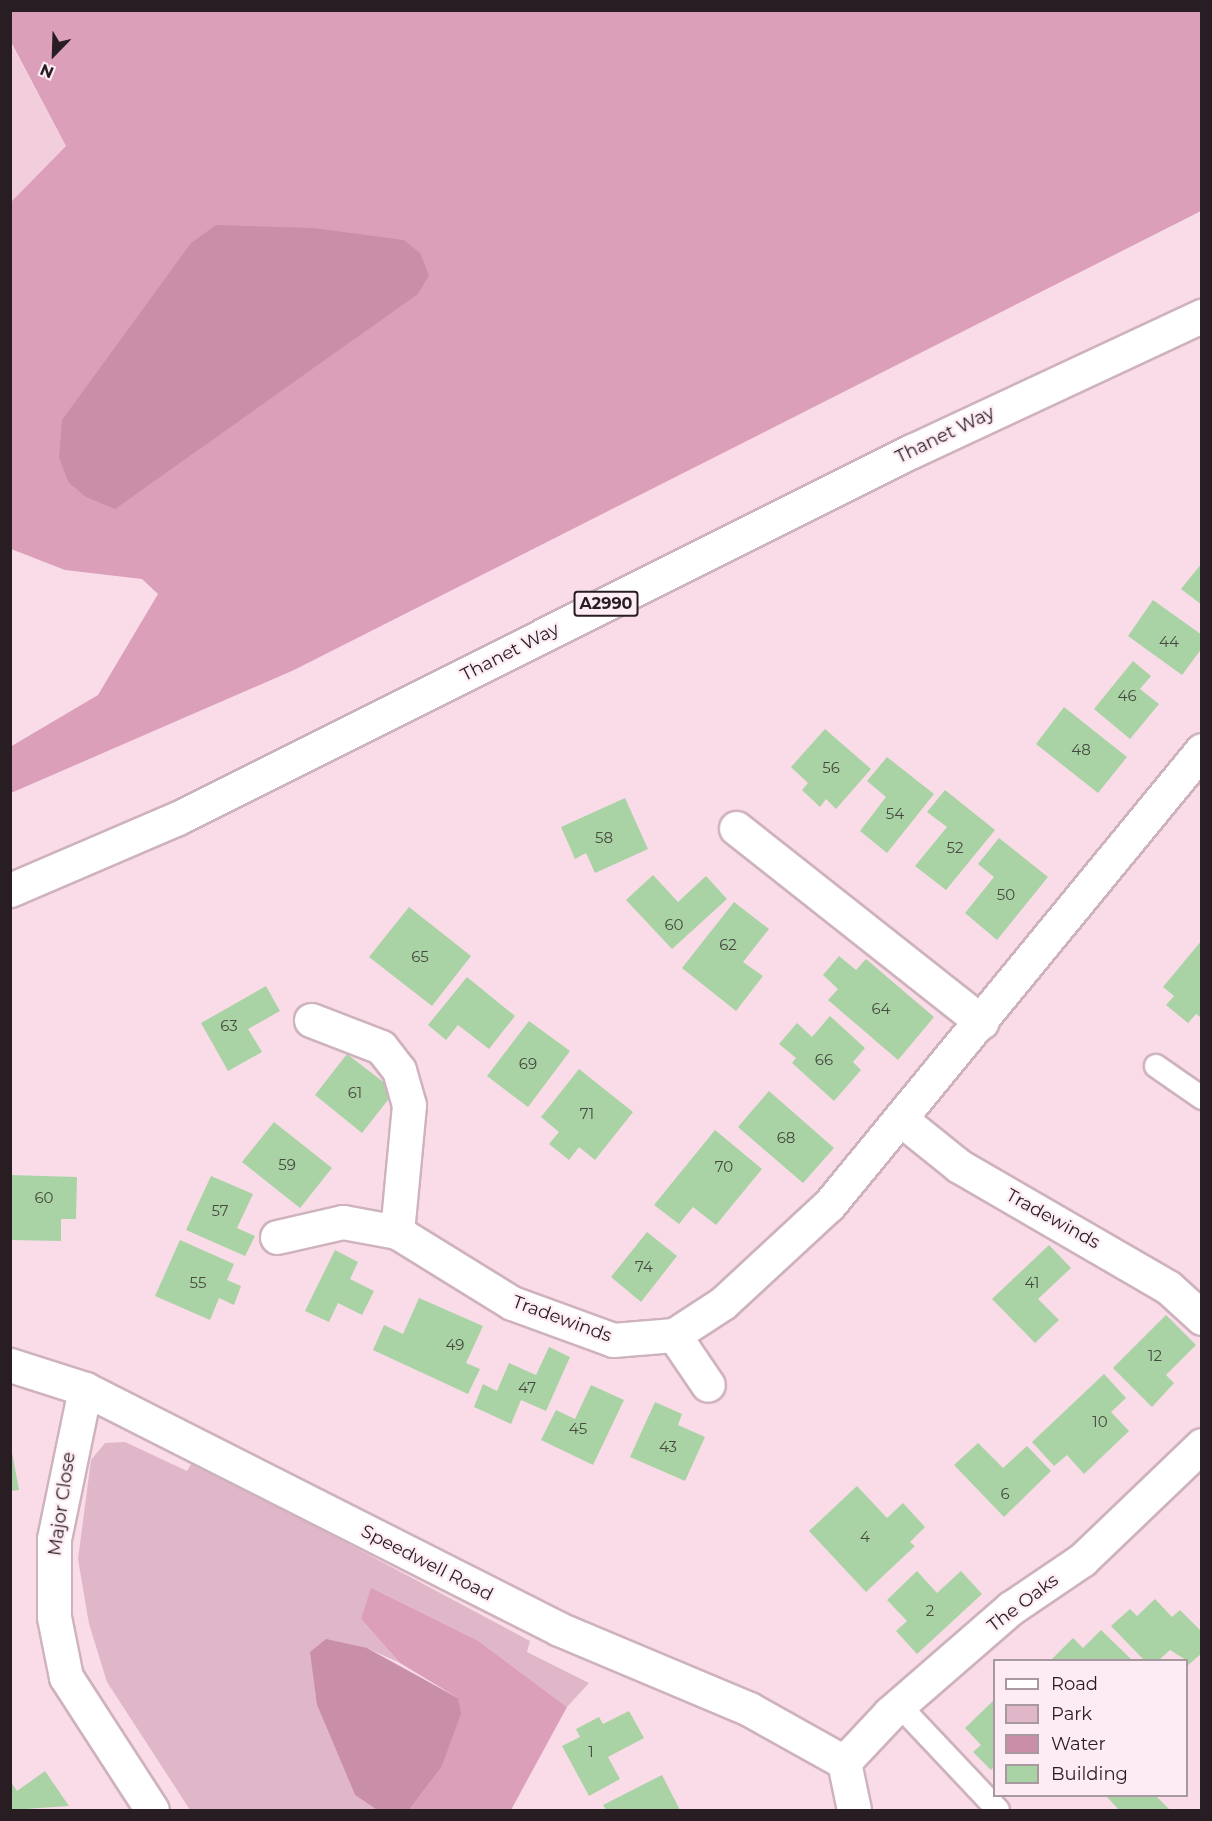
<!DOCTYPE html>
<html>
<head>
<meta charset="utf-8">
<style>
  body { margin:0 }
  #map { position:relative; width:1212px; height:1821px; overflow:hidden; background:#f9dce8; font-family:Montserrat,sans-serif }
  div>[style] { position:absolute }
  .built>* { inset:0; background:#f2cedd }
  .green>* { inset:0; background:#e0b7c8 }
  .forest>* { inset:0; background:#db9fba }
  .water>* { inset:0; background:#c98fa9 }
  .building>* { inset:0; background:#a9d3a4 }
  .roads { filter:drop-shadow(2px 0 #ceb2bd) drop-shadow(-2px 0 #ceb2bd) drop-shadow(0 2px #ceb2bd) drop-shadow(0 -2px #ceb2bd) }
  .service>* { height:22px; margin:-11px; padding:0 11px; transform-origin:11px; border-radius:11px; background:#fff }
  .minor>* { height:33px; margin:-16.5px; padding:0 16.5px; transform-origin:16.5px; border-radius:16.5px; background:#fff }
  .primary>* { height:33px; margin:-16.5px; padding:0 16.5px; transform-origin:16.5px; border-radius:16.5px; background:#fff }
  span { translate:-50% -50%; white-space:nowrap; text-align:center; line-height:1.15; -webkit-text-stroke:4.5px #feecf4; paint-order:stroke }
  .number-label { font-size:15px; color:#484a42 }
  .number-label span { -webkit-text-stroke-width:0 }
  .shield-label span { padding:2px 4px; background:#feecf4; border:2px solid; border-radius:4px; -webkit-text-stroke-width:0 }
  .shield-label { font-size:16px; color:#281d22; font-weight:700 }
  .street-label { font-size:18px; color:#281d22 }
  .frame { position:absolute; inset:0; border:12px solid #281d22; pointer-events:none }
  .legend { position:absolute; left:993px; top:1659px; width:195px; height:138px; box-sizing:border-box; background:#feecf4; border:2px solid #a899a0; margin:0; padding:8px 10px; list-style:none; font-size:18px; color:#281d22 }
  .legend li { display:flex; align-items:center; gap:12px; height:30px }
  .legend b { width:30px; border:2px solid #a899a0 }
  .north { position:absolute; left:24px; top:24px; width:60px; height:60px; -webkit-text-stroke:4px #feecf4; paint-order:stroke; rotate:203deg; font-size:16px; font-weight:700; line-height:24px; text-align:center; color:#281d22 }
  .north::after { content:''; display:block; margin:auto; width:21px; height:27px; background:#281d22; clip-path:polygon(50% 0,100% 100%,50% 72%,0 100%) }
</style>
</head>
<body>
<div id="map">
  <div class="built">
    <div style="clip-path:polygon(10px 42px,66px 146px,11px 202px,10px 202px)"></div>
  </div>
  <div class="green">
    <div style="clip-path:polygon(125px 1442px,187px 1471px,193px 1461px,530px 1641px,527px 1652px,589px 1683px,567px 1707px,480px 1642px,361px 1619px,400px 1663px,367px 1648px,317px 1705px,355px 1795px,377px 1810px,190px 1810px,107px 1682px,89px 1624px,78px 1559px,91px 1460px,105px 1443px)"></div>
  </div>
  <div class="forest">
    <div style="clip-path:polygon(11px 11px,1201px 11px,1201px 211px,294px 670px,11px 793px,10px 747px,98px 695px,158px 594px,142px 579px,65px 570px,11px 549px,11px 202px,66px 146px,11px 42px)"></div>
    <div style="clip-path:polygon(371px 1588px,480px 1642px,567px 1707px,511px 1810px,409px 1810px,441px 1768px,458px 1698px,400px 1663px,361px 1619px)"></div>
  </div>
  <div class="water">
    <div style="clip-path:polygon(216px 225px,313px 228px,404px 240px,420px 253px,429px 275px,418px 294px,115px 509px,86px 497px,69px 483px,59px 458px,62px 420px,191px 243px)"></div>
    <div style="clip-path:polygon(326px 1639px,367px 1648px,458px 1698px,461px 1714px,441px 1768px,409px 1810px,377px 1810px,355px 1795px,317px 1705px,310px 1652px)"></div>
  </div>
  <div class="building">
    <div style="clip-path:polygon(1202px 563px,1202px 605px,1181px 589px)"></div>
    <div style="clip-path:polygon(1153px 600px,1202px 635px,1202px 648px,1182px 675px,1128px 636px)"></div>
    <div style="clip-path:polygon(1133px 661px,1151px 676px,1140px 689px,1159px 704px,1130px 739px,1094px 709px)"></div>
    <div style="clip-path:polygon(1064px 707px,1127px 757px,1098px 793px,1036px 744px)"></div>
    <div style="clip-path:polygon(825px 729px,871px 769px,836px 809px,826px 799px,820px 807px,802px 790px,808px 783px,791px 767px)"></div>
    <div style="clip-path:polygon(887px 757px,934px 794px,887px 853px,860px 831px,886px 797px,867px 781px)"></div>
    <div style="clip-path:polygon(945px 790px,995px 830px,946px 890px,915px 866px,947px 827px,927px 812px)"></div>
    <div style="clip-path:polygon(625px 798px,648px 849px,595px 873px,586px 853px,575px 859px,561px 827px)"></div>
    <div style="clip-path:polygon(999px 838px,1048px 877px,997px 940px,965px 913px,994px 877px,978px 864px)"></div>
    <div style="clip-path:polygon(653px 875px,678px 902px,706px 876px,727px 899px,672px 949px,626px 900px)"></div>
    <div style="clip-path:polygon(734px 902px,769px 929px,743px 962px,763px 976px,736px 1011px,682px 968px)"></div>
    <div style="clip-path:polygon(409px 907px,471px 956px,432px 1006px,369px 957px)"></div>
    <div style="clip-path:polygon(1202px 940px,1202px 1018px,1196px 1014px,1188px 1023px,1166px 1005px,1174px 996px,1163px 987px)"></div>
    <div style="clip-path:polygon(839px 956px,856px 970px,866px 959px,934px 1017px,898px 1060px,828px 1000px,838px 989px,823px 975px)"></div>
    <div style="clip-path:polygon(467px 977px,515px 1016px,489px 1049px,458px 1025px,446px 1040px,428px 1025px)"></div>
    <div style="clip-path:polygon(266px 986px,280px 1011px,248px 1029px,262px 1052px,228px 1071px,201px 1023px)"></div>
    <div style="clip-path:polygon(830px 1016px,865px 1048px,853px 1062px,861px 1070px,834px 1101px,792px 1063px,796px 1058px,779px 1044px,797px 1023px,812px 1037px)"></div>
    <div style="clip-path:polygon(529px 1021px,570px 1051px,528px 1107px,487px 1076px)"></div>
    <div style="clip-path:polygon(347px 1054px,395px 1091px,362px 1133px,315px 1095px)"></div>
    <div style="clip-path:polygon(579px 1069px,633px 1112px,595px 1160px,579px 1147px,569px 1160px,549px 1144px,559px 1132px,541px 1117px)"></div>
    <div style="clip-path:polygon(769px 1091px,834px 1148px,803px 1183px,738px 1127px)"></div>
    <div style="clip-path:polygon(274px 1122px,332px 1168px,300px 1208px,242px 1162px)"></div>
    <div style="clip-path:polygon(715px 1130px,762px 1169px,716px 1225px,693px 1207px,679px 1224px,654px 1205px)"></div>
    <div style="clip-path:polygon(10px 1175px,77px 1177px,76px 1219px,61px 1219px,61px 1241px,10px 1240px)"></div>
    <div style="clip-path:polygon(211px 1176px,253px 1194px,237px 1228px,255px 1236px,245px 1256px,186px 1230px)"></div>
    <div style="clip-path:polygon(647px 1232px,677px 1256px,641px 1302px,611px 1277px)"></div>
    <div style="clip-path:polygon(180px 1240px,234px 1264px,227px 1280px,241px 1286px,234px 1305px,219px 1298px,210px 1320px,155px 1296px)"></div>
    <div style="clip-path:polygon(1049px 1245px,1071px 1268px,1038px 1299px,1059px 1320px,1035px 1343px,992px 1299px)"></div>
    <div style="clip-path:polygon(335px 1250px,358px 1262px,350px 1279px,374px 1291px,362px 1315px,338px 1303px,329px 1322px,305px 1311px)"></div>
    <div style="clip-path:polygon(419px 1298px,483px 1326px,466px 1363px,480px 1369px,468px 1394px,373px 1350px,384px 1325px,403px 1334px)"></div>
    <div style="clip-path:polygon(1166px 1315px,1196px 1345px,1166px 1375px,1174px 1383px,1152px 1407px,1113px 1368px)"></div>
    <div style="clip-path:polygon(549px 1347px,570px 1357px,546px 1411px,521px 1400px,511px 1424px,474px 1407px,483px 1384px,497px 1391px,509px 1363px,536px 1375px)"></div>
    <div style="clip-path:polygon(1104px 1374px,1126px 1398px,1111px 1412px,1129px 1431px,1084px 1474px,1067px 1455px,1054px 1466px,1032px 1442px)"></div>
    <div style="clip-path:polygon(591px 1385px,624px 1400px,593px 1465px,541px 1440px,556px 1410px,575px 1419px)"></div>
    <div style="clip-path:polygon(655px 1402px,682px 1414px,678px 1425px,705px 1437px,685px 1481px,630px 1457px)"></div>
    <div style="clip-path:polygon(10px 1442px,19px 1490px,10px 1491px)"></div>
    <div style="clip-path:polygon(978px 1443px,1003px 1468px,1027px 1446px,1051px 1471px,1004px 1517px,954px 1465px)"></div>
    <div style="clip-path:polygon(857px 1486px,887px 1518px,903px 1503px,925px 1527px,910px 1542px,915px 1546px,866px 1592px,809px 1531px)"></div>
    <div style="clip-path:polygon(917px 1571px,937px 1593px,961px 1571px,982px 1594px,917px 1654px,896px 1631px,907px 1621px,887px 1600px)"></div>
    <div style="clip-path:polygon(1155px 1599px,1172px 1617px,1180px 1610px,1202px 1632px,1202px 1653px,1186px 1667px,1186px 1660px,1170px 1650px,1159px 1660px,1144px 1660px,1111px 1626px,1130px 1609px,1137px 1616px)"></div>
    <div style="clip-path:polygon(1101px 1630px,1132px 1660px,1051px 1660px,1073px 1638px,1083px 1648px)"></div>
    <div style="clip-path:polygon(994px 1700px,994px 1767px,991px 1770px,973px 1752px,981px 1745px,965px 1728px)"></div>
    <div style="clip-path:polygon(629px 1711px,644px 1738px,608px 1757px,620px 1779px,589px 1796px,562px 1746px,580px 1737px,576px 1729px,599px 1717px,603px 1724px)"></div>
    <div style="clip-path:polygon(45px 1771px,69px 1806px,10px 1810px,10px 1781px,17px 1791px)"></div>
    <div style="clip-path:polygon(662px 1775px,680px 1810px,606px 1810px,603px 1805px)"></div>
    <div style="clip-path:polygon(1106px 1796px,1156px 1796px,1170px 1810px,1119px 1810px)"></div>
  </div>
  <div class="roads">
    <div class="service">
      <div style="left:1156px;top:1066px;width:56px;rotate:34.8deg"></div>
      <div style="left:899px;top:1705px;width:144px;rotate:46.7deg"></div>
    </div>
    <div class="minor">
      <div style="left:736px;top:828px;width:313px;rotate:38.3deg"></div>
      <div style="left:311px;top:1020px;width:75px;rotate:21.1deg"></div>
      <div style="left:381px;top:1047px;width:29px;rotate:52deg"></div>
      <div style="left:399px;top:1070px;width:36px;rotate:74deg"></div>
      <div style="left:409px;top:1105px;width:128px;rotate:95.4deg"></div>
      <div style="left:903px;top:1121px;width:72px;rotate:38.8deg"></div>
      <div style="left:959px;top:1166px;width:241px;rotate:30.1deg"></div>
      <div style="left:1168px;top:1287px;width:46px;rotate:42.4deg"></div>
      <div style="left:277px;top:1237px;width:68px;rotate:-12.8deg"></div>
      <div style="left:343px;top:1222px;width:55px;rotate:10.5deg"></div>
      <div style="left:397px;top:1232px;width:135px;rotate:31.7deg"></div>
      <div style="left:512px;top:1303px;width:108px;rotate:20.1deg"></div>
      <div style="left:613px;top:1340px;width:61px;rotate:-4.7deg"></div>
      <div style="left:674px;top:1335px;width:59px;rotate:-33.1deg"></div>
      <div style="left:723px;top:1303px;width:144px;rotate:-42.8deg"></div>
      <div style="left:829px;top:1205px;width:588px;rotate:-50.66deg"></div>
      <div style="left:674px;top:1335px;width:60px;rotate:55.8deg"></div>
      <div style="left:10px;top:1365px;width:79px;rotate:17.7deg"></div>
      <div style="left:85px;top:1389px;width:531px;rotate:26.85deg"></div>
      <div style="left:559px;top:1629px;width:206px;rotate:22.8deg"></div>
      <div style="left:749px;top:1709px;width:109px;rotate:29.2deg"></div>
      <div style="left:85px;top:1389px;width:153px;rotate:101.7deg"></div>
      <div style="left:54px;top:1539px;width:78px;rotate:90deg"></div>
      <div style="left:54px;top:1617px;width:61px;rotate:78.7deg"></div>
      <div style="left:66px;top:1677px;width:158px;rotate:57.1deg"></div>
      <div style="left:844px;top:1762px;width:67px;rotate:-46.8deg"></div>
      <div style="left:890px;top:1713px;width:160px;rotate:-41deg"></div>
      <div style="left:1011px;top:1608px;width:86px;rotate:-34.1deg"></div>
      <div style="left:1082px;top:1560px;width:166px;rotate:-43.8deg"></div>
      <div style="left:844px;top:1762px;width:49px;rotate:78.2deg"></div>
    </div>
    <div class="primary">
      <div style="left:10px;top:890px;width:181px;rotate:-23.2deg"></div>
      <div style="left:176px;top:819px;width:823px;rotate:-26.57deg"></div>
      <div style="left:912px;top:451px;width:320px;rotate:-25deg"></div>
    </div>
  </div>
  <div class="number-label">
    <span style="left:1169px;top:642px">44</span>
    <span style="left:1127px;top:696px">46</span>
    <span style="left:1081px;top:750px">48</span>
    <span style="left:831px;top:768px">56</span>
    <span style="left:895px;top:814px">54</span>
    <span style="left:604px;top:838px">58</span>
    <span style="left:955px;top:848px">52</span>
    <span style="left:1006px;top:895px">50</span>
    <span style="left:674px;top:925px">60</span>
    <span style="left:728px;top:945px">62</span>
    <span style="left:420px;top:957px">65</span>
    <span style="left:881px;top:1009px">64</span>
    <span style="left:229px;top:1026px">63</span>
    <span style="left:824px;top:1060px">66</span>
    <span style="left:528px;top:1064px">69</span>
    <span style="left:355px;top:1093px">61</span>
    <span style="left:587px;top:1114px">71</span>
    <span style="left:786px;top:1138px">68</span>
    <span style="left:287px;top:1165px">59</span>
    <span style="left:724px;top:1167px">70</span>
    <span style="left:44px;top:1198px">60</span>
    <span style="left:220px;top:1211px">57</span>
    <span style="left:644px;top:1267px">74</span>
    <span style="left:198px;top:1283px">55</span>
    <span style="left:1032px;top:1283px">41</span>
    <span style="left:455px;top:1345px">49</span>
    <span style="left:1155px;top:1356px">12</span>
    <span style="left:527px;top:1388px">47</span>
    <span style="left:1100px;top:1422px">10</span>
    <span style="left:578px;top:1429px">45</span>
    <span style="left:668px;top:1447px">43</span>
    <span style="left:1005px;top:1494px">6</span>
    <span style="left:865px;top:1537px">4</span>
    <span style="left:930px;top:1611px">2</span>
    <span style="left:591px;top:1752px">1</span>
  </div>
  <div class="shield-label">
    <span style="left:606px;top:604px">A2990</span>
  </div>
  <div class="street-label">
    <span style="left:945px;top:435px;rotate:-26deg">Thanet Way</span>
    <span style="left:510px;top:652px;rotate:-27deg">Thanet Way</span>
    <span style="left:1053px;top:1219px;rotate:29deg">Tradewinds</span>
    <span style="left:562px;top:1319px;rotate:20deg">Tradewinds</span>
    <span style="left:62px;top:1504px;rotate:-82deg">Major Close</span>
    <span style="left:427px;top:1563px;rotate:27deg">Speedwell Road</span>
    <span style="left:1023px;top:1603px;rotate:-37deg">The Oaks</span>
  </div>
  <div class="frame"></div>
  <ul class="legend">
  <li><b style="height:8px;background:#fff"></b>Road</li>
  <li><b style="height:16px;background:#e0b7c8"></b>Park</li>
  <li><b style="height:16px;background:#c98fa9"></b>Water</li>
  <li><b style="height:16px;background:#a9d3a4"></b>Building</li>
  </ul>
  <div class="north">N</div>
</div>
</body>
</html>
